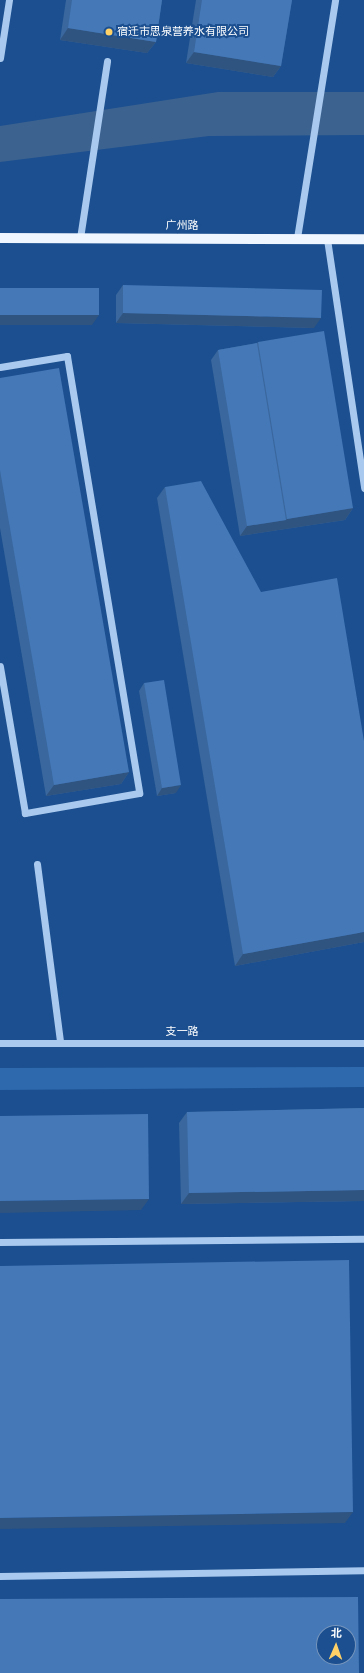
<!DOCTYPE html>
<html>
<head>
<meta charset="utf-8">
<style>
  body { margin:0 }
  #map { position:relative; width:364px; height:1673px; overflow:hidden; background:#1b4f8f; font-family:"DejaVu Sans","Noto Sans SC",sans-serif }
  div>[style] { position:absolute }
  .green>* { inset:0; background:#2e69ad }
  .water>* { inset:0; background:#3c6290 }
  .minor>* { height:7px; margin:-3.5px; padding:0 3.5px; transform-origin:3.5px; border-radius:3.5px; background:#a9c9ee }
  .major>* { height:10px; margin:-5px; padding:0 5px; transform-origin:5px; border-radius:5px; background:#f0f6ff }
  .wall>* { inset:0; background:#3a679d }
  .shaded-wall>* { inset:0; background:#305480 }
  .building>* { inset:0; background:#4478b7 }
  .dots>* { width:11px; height:11px; translate:-50% -50%; box-sizing:border-box; border:2px solid #1b4f8f; border-radius:50% }
  span { translate:-50% -50%; white-space:nowrap; text-align:center; line-height:1.15; -webkit-text-stroke:4px #1b4f8f; paint-order:stroke }
  .poi-label { font-size:11px; color:#fff }
  .left { translate:0 -50%; text-align:left }
  .street-label { font-size:11px; color:#fff }
  .north { position:absolute; left:316px; top:1625px; width:40px; height:40px; box-sizing:border-box; background:#1b4f8f; border:1px solid #7695bc; border-radius:50%; rotate:2deg; font-size:11px; font-weight:700; line-height:16px; text-align:center; color:#fff }
  .north::after { content:''; display:block; margin:auto; width:14px; height:18px; background:#ffd166; clip-path:polygon(50% 0,100% 100%,50% 72%,0 100%) }
</style>
</head>
<body>
<div id="map">
  <div class="green">
    <div style="clip-path:polygon(364px 1067px,364px 1087px,0 1090px,0 1068px)"></div>
  </div>
  <div class="water">
    <div style="clip-path:polygon(218px 92px,364px 92px,364px 135px,209px 136px,0 162px,0 126px)"></div>
  </div>
  <div class="minor">
    <div style="left:0;top:58px;width:59px;rotate:-81.2deg"></div>
    <div style="left:80px;top:238px;width:179px;rotate:-81.3deg"></div>
    <div style="left:297px;top:238px;width:241px;rotate:-80.9deg"></div>
    <div style="left:327px;top:239px;width:252px;rotate:81.5deg"></div>
    <div style="left:0;top:367px;width:68px;rotate:-9.3deg"></div>
    <div style="left:67px;top:356px;width:443px;rotate:80.6deg"></div>
    <div style="left:139px;top:793px;width:116px;rotate:170deg"></div>
    <div style="left:25px;top:813px;width:149px;rotate:-99.7deg"></div>
    <div style="left:37px;top:864px;width:179px;rotate:82.6deg"></div>
    <div style="left:0;top:1043px;width:364px"></div>
    <div style="left:0;top:1242px;width:364px;rotate:-0.5deg"></div>
    <div style="left:0;top:1576px;width:364px;rotate:-0.9deg"></div>
  </div>
  <div class="major">
    <div style="left:0;top:238px;width:364px;rotate:0.2deg"></div>
  </div>
  <div class="wall">
    <div style="clip-path:polygon(66px 0,162px 0,156px 42px,147px 53px,60px 40px)"></div>
    <div style="clip-path:polygon(196px 0,292px 0,281px 66px,273px 77px,186px 63px)"></div>
    <div style="clip-path:polygon(123px 285px,314px 328px,116px 323px,116px 295px)"></div>
    <div style="clip-path:polygon(258px 342px,353px 508px,345px 520px,240px 536px,211px 360px,218px 350px,257px 343px)"></div>
    <div style="clip-path:polygon(0 378px,129px 772px,121px 784px,46px 796px,0 528px)"></div>
    <div style="clip-path:polygon(165px 487px,364px 942px,235px 966px,157px 498px)"></div>
    <div style="clip-path:polygon(144px 683px,176px 793px,157px 796px,139px 691px)"></div>
    <div style="clip-path:polygon(364px 1108px,364px 1201px,181px 1204px,179px 1123px,187px 1112px)"></div>
  </div>
  <div class="shaded-wall">
    <div style="clip-path:polygon(68px 28px,156px 42px,147px 53px,60px 40px)"></div>
    <div style="clip-path:polygon(194px 52px,281px 66px,273px 77px,186px 63px)"></div>
    <div style="clip-path:polygon(123px 313px,321px 318px,314px 328px,116px 323px)"></div>
    <div style="clip-path:polygon(0 315px,99px 315px,92px 325px,0 325px)"></div>
    <div style="clip-path:polygon(353px 508px,345px 520px,240px 536px,247px 526px,286px 520px,287px 519px)"></div>
    <div style="clip-path:polygon(129px 772px,121px 784px,46px 796px,54px 785px)"></div>
    <div style="clip-path:polygon(181px 785px,176px 793px,157px 796px,162px 788px)"></div>
    <div style="clip-path:polygon(364px 932px,364px 942px,235px 966px,243px 954px)"></div>
    <div style="clip-path:polygon(364px 1190px,364px 1201px,181px 1204px,189px 1193px)"></div>
    <div style="clip-path:polygon(149px 1199px,141px 1210px,0 1213px,0 1201px)"></div>
    <div style="clip-path:polygon(353px 1512px,345px 1523px,0 1529px,0 1518px)"></div>
  </div>
  <div class="building">
    <div style="clip-path:polygon(72px 0,162px 0,156px 42px,68px 28px)"></div>
    <div style="clip-path:polygon(202px 0,292px 0,281px 66px,194px 52px)"></div>
    <div style="clip-path:polygon(123px 285px,322px 290px,321px 318px,123px 313px)"></div>
    <div style="clip-path:polygon(0 288px,99px 288px,99px 315px,0 315px)"></div>
    <div style="clip-path:polygon(324px 331px,353px 508px,287px 519px,258px 342px)"></div>
    <div style="clip-path:polygon(257px 343px,286px 520px,247px 526px,218px 350px)"></div>
    <div style="clip-path:polygon(59px 368px,129px 772px,54px 785px,0 470px,0 378px)"></div>
    <div style="clip-path:polygon(201px 481px,261px 592px,337px 578px,364px 741px,364px 932px,243px 954px,165px 487px)"></div>
    <div style="clip-path:polygon(164px 680px,181px 785px,162px 788px,144px 683px)"></div>
    <div style="clip-path:polygon(364px 1108px,364px 1190px,189px 1193px,187px 1112px)"></div>
    <div style="clip-path:polygon(148px 1114px,149px 1199px,0 1201px,0 1116px)"></div>
    <div style="clip-path:polygon(349px 1260px,353px 1512px,0 1518px,0 1266px)"></div>
    <div style="clip-path:polygon(evenodd,358px 1597px,359px 1673px,0 1673px,0 1599px,358px 1597px,324px 1633px,348px 1633px,348px 1657px,324px 1657px,324px 1633px)"></div>
  </div>
  <div class="dots">
    <div style="left:109px;top:32px;background:#ffd166"></div>
  </div>
  <div class="poi-label">
    <span class="left" style="left:117px;top:32px">宿迁市思泉营养水有限公司</span>
  </div>
  <div class="street-label">
    <span style="left:182px;top:226px">广州路</span>
    <span style="left:182px;top:1032px">支一路</span>
  </div>
  <div class="north">北</div>
</div>
</body>
</html>
